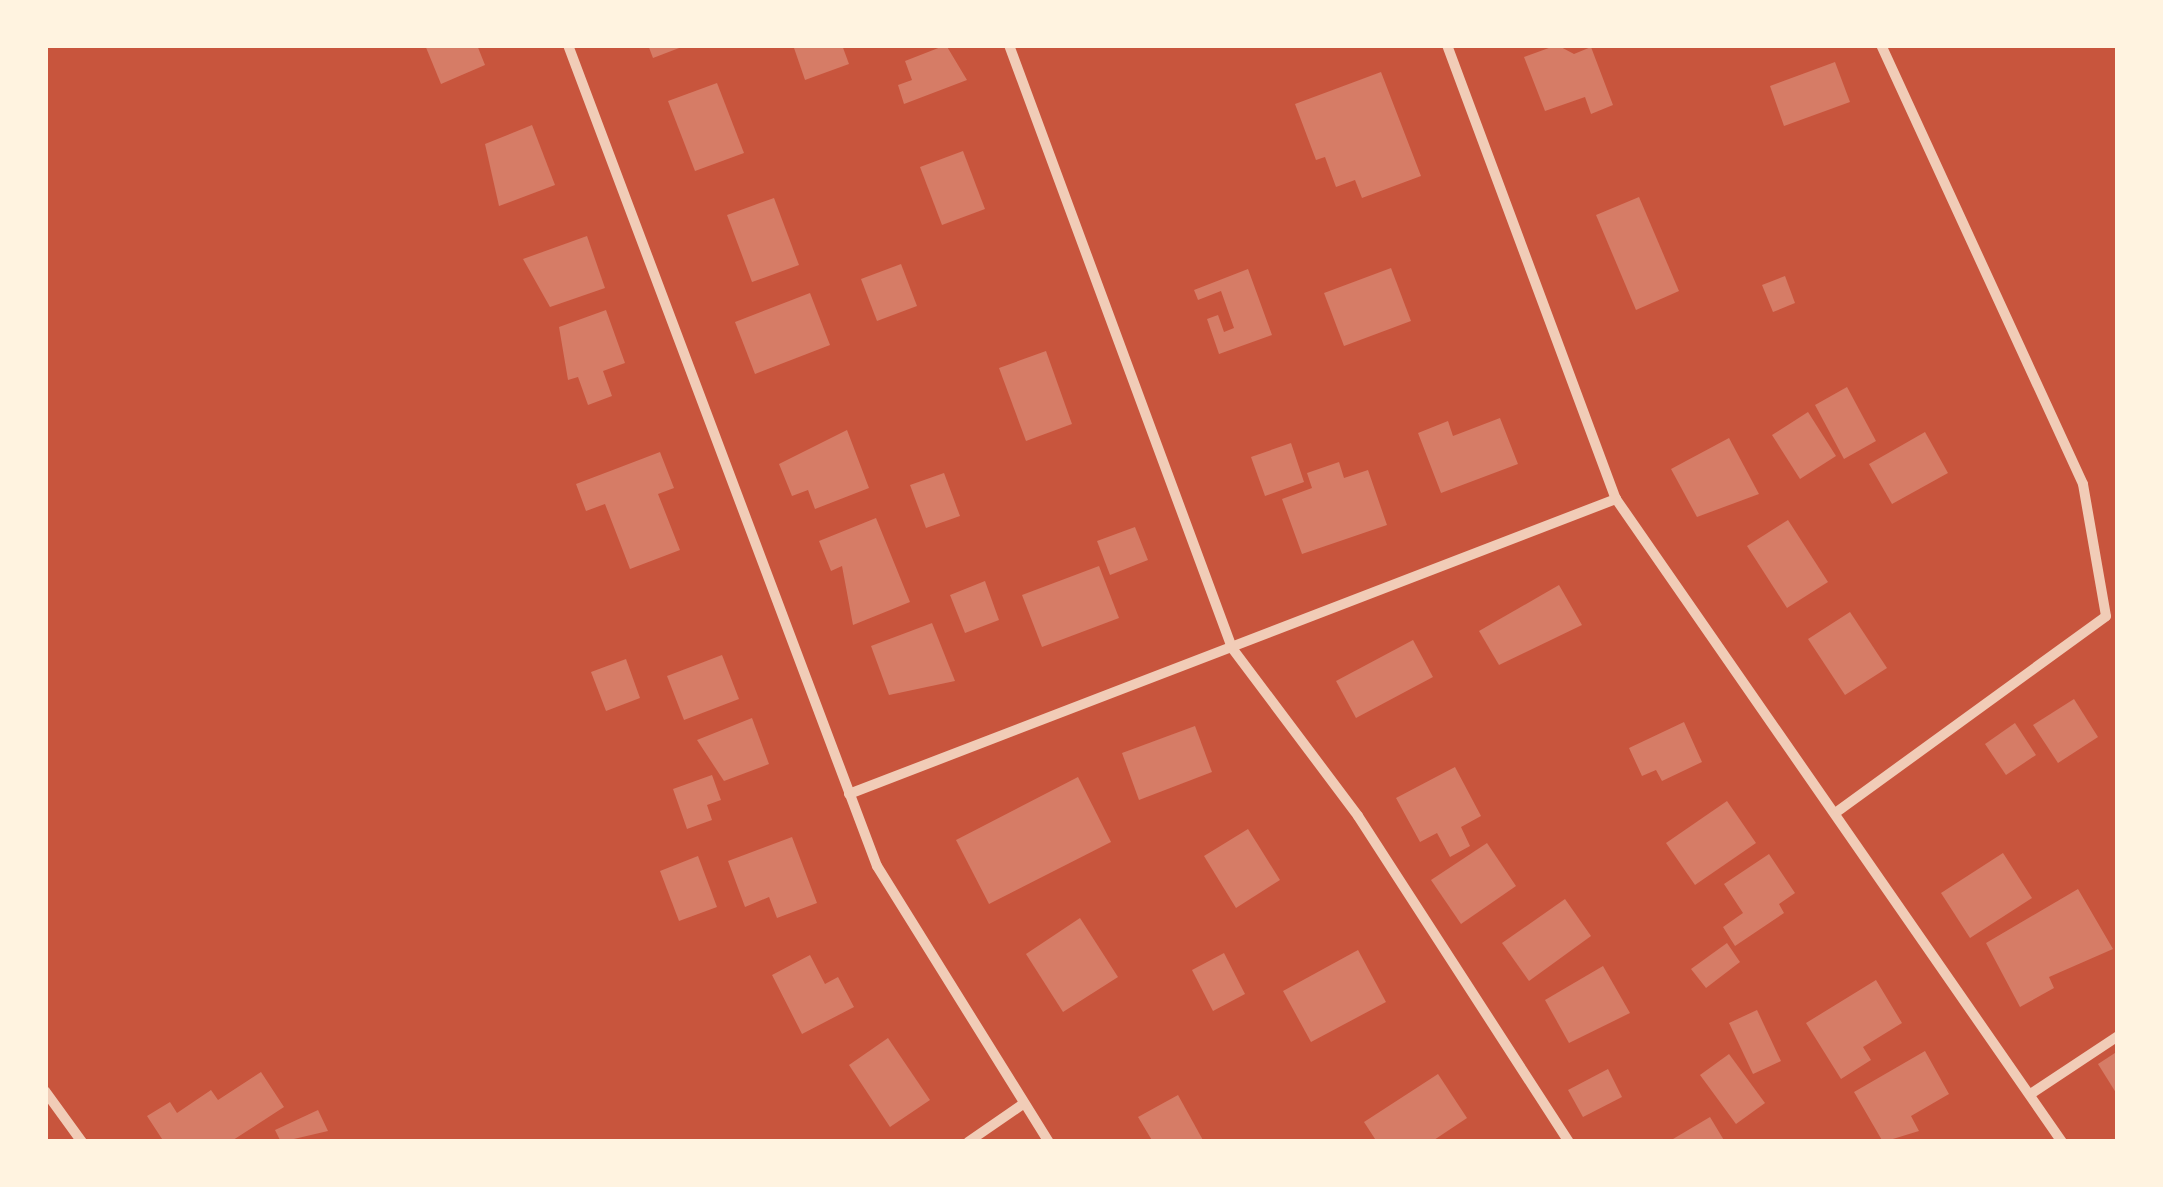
<!DOCTYPE html>
<html>
<head>
<meta charset="utf-8">
<style>
  body { margin:0 }
  #map { position:relative; width:2163px; height:1187px; overflow:hidden; background:#c8553d; font-family:"Titillium Web",sans-serif }
  div>[style] { position:absolute }
  .building>* { inset:0; background:#d67c66 }
  .minor>* { height:10px; margin:-5px; padding:0 5px; transform-origin:5px; border-radius:5px; background:#f1ccb7 }
  span { translate:-50% -50%; white-space:nowrap; text-align:center; line-height:1.15; -webkit-text-stroke:10px #fff3e0; paint-order:stroke }
  .frame { position:absolute; inset:0; border:48px solid #fff3e0; pointer-events:none }
</style>
</head>
<body>
<div id="map">
  <div class="building">
    <div style="clip-path:polygon(425px 45px,477px 45px,485px 65px,441px 84px)"></div>
    <div style="clip-path:polygon(648px 45px,687px 45px,653px 58px)"></div>
    <div style="clip-path:polygon(793px 45px,842px 45px,849px 64px,805px 80px)"></div>
    <div style="clip-path:polygon(946px 45px,967px 80px,904px 104px,898px 85px,912px 80px,905px 61px)"></div>
    <div style="clip-path:polygon(1557px 45px,1574px 54px,1591px 47px,1613px 105px,1591px 114px,1585px 97px,1545px 111px,1524px 57px)"></div>
    <div style="clip-path:polygon(1835px 62px,1850px 102px,1784px 126px,1770px 86px)"></div>
    <div style="clip-path:polygon(1381px 72px,1421px 176px,1362px 198px,1355px 180px,1336px 187px,1325px 157px,1316px 160px,1295px 104px)"></div>
    <div style="clip-path:polygon(717px 83px,744px 153px,695px 171px,668px 101px)"></div>
    <div style="clip-path:polygon(532px 125px,555px 185px,499px 206px,485px 144px)"></div>
    <div style="clip-path:polygon(963px 151px,985px 209px,942px 225px,920px 167px)"></div>
    <div style="clip-path:polygon(1639px 197px,1679px 291px,1636px 310px,1596px 215px)"></div>
    <div style="clip-path:polygon(774px 198px,799px 265px,752px 282px,727px 215px)"></div>
    <div style="clip-path:polygon(587px 236px,605px 288px,550px 307px,523px 259px)"></div>
    <div style="clip-path:polygon(901px 264px,917px 306px,877px 321px,861px 279px)"></div>
    <div style="clip-path:polygon(1391px 268px,1411px 321px,1344px 346px,1324px 293px)"></div>
    <div style="clip-path:polygon(1248px 269px,1272px 335px,1219px 354px,1207px 319px,1218px 315px,1224px 332px,1234px 328px,1221px 291px,1198px 300px,1194px 290px)"></div>
    <div style="clip-path:polygon(1785px 276px,1795px 303px,1773px 312px,1762px 285px)"></div>
    <div style="clip-path:polygon(810px 293px,830px 345px,755px 374px,735px 322px)"></div>
    <div style="clip-path:polygon(606px 310px,625px 363px,603px 371px,612px 396px,588px 405px,578px 377px,568px 380px,559px 327px)"></div>
    <div style="clip-path:polygon(1046px 351px,1072px 424px,1026px 441px,999px 368px)"></div>
    <div style="clip-path:polygon(1847px 387px,1876px 441px,1844px 459px,1815px 405px)"></div>
    <div style="clip-path:polygon(1808px 412px,1836px 456px,1800px 479px,1772px 435px)"></div>
    <div style="clip-path:polygon(1500px 418px,1518px 464px,1441px 493px,1418px 433px,1448px 421px,1453px 436px)"></div>
    <div style="clip-path:polygon(847px 430px,869px 488px,815px 509px,808px 490px,792px 496px,779px 464px)"></div>
    <div style="clip-path:polygon(1925px 432px,1948px 473px,1892px 504px,1869px 464px)"></div>
    <div style="clip-path:polygon(1729px 438px,1759px 494px,1697px 517px,1671px 469px)"></div>
    <div style="clip-path:polygon(1291px 443px,1304px 482px,1265px 496px,1251px 457px)"></div>
    <div style="clip-path:polygon(660px 452px,674px 488px,658px 494px,680px 550px,630px 569px,605px 504px,586px 511px,576px 484px)"></div>
    <div style="clip-path:polygon(1339px 462px,1344px 478px,1368px 470px,1387px 525px,1302px 554px,1282px 499px,1312px 488px,1307px 473px)"></div>
    <div style="clip-path:polygon(944px 473px,960px 516px,926px 528px,910px 485px)"></div>
    <div style="clip-path:polygon(876px 518px,910px 602px,853px 625px,842px 566px,831px 571px,819px 541px)"></div>
    <div style="clip-path:polygon(1788px 520px,1828px 582px,1787px 608px,1747px 546px)"></div>
    <div style="clip-path:polygon(1135px 527px,1148px 560px,1110px 575px,1097px 541px)"></div>
    <div style="clip-path:polygon(1099px 566px,1119px 618px,1042px 647px,1022px 595px)"></div>
    <div style="clip-path:polygon(985px 581px,999px 620px,965px 633px,950px 595px)"></div>
    <div style="clip-path:polygon(1559px 585px,1582px 625px,1499px 665px,1479px 631px)"></div>
    <div style="clip-path:polygon(1850px 612px,1887px 668px,1845px 695px,1808px 639px)"></div>
    <div style="clip-path:polygon(932px 623px,955px 681px,889px 695px,871px 646px)"></div>
    <div style="clip-path:polygon(1413px 640px,1433px 677px,1356px 718px,1336px 681px)"></div>
    <div style="clip-path:polygon(722px 655px,739px 699px,684px 720px,667px 676px)"></div>
    <div style="clip-path:polygon(626px 659px,640px 698px,606px 711px,591px 672px)"></div>
    <div style="clip-path:polygon(2074px 699px,2098px 737px,2058px 763px,2033px 725px)"></div>
    <div style="clip-path:polygon(752px 718px,769px 764px,724px 781px,697px 740px)"></div>
    <div style="clip-path:polygon(1684px 722px,1702px 762px,1662px 781px,1656px 770px,1642px 776px,1629px 748px)"></div>
    <div style="clip-path:polygon(2015px 723px,2036px 755px,2006px 775px,1985px 744px)"></div>
    <div style="clip-path:polygon(1195px 726px,1212px 772px,1139px 800px,1122px 753px)"></div>
    <div style="clip-path:polygon(1455px 767px,1481px 816px,1461px 827px,1470px 846px,1450px 857px,1437px 833px,1420px 842px,1396px 798px)"></div>
    <div style="clip-path:polygon(712px 775px,721px 800px,707px 805px,712px 820px,687px 829px,673px 789px)"></div>
    <div style="clip-path:polygon(1078px 777px,1111px 842px,989px 904px,956px 840px)"></div>
    <div style="clip-path:polygon(1727px 801px,1756px 843px,1695px 885px,1666px 843px)"></div>
    <div style="clip-path:polygon(1248px 829px,1280px 880px,1236px 908px,1204px 856px)"></div>
    <div style="clip-path:polygon(792px 837px,817px 903px,777px 918px,769px 897px,745px 907px,728px 861px)"></div>
    <div style="clip-path:polygon(1487px 843px,1516px 886px,1461px 924px,1431px 880px)"></div>
    <div style="clip-path:polygon(2003px 853px,2032px 898px,1970px 938px,1941px 893px)"></div>
    <div style="clip-path:polygon(1769px 854px,1795px 893px,1779px 904px,1784px 913px,1735px 946px,1723px 927px,1743px 913px,1724px 884px)"></div>
    <div style="clip-path:polygon(698px 856px,717px 907px,679px 921px,660px 871px)"></div>
    <div style="clip-path:polygon(2078px 889px,2113px 949px,2049px 977px,2054px 988px,2020px 1007px,1986px 943px)"></div>
    <div style="clip-path:polygon(1565px 899px,1591px 936px,1529px 981px,1502px 943px)"></div>
    <div style="clip-path:polygon(1080px 918px,1118px 977px,1063px 1012px,1026px 954px)"></div>
    <div style="clip-path:polygon(1727px 943px,1740px 962px,1706px 988px,1691px 969px)"></div>
    <div style="clip-path:polygon(1358px 950px,1386px 1002px,1311px 1042px,1283px 991px)"></div>
    <div style="clip-path:polygon(1224px 953px,1245px 994px,1213px 1011px,1192px 970px)"></div>
    <div style="clip-path:polygon(810px 955px,825px 984px,838px 977px,854px 1007px,802px 1034px,772px 975px)"></div>
    <div style="clip-path:polygon(1603px 966px,1630px 1013px,1569px 1043px,1545px 1000px)"></div>
    <div style="clip-path:polygon(1876px 980px,1902px 1023px,1863px 1047px,1871px 1060px,1841px 1079px,1806px 1023px)"></div>
    <div style="clip-path:polygon(1757px 1010px,1781px 1061px,1753px 1074px,1729px 1023px)"></div>
    <div style="clip-path:polygon(888px 1038px,930px 1100px,890px 1127px,849px 1065px)"></div>
    <div style="clip-path:polygon(1925px 1051px,1949px 1094px,1911px 1116px,1919px 1131px,1883px 1142px,1854px 1092px)"></div>
    <div style="clip-path:polygon(2118px 1051px,2118px 1096px,2098px 1064px)"></div>
    <div style="clip-path:polygon(1729px 1054px,1765px 1103px,1736px 1124px,1700px 1075px)"></div>
    <div style="clip-path:polygon(1608px 1069px,1622px 1097px,1583px 1117px,1568px 1090px)"></div>
    <div style="clip-path:polygon(261px 1072px,284px 1107px,230px 1142px,164px 1142px,147px 1116px,170px 1102px,177px 1113px,211px 1090px,218px 1100px)"></div>
    <div style="clip-path:polygon(1438px 1074px,1467px 1118px,1431px 1142px,1377px 1142px,1364px 1122px)"></div>
    <div style="clip-path:polygon(1178px 1095px,1204px 1142px,1153px 1142px,1138px 1117px)"></div>
    <div style="clip-path:polygon(318px 1110px,328px 1131px,281px 1142px,275px 1130px)"></div>
    <div style="clip-path:polygon(1710px 1117px,1725px 1142px,1668px 1142px)"></div>
  </div>
  <div class="minor">
    <div style="left:568px;top:45px;width:877px;rotate:69.38deg"></div>
    <div style="left:877px;top:866px;width:325px;rotate:58.1deg"></div>
    <div style="left:1009px;top:45px;width:643px;rotate:69.7deg"></div>
    <div style="left:1232px;top:648px;width:210px;rotate:53.1deg"></div>
    <div style="left:1358px;top:816px;width:388px;rotate:57.1deg"></div>
    <div style="left:1447px;top:45px;width:484px;rotate:69.6deg"></div>
    <div style="left:1616px;top:499px;width:783px;rotate:55.25deg"></div>
    <div style="left:849px;top:794px;width:822px;rotate:-21.04deg"></div>
    <div style="left:1838px;top:811px;width:331px;rotate:-36deg"></div>
    <div style="left:2106px;top:616px;width:134px;rotate:-99.9deg"></div>
    <div style="left:2083px;top:484px;width:483px;rotate:-114.7deg"></div>
    <div style="left:45px;top:1091px;width:63px;rotate:54deg"></div>
    <div style="left:2032px;top:1093px;width:103px;rotate:-33.5deg"></div>
    <div style="left:968px;top:1142px;width:67px;rotate:-34.6deg"></div>
  </div>
  <div class="frame"></div>
</div>
</body>
</html>
